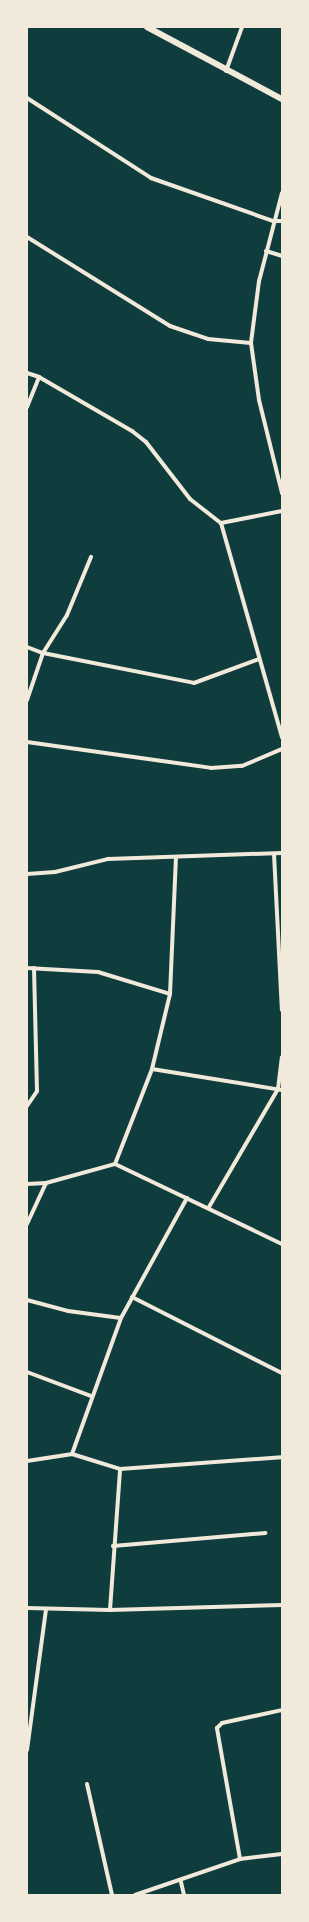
<!DOCTYPE html>
<html>
<head>
<meta charset="utf-8">
<style>
  body { margin:0 }
  #map { position:relative; width:309px; height:1922px; overflow:hidden; background:#0f3d3e; font-family:Helvetica,sans-serif }
  div>[style] { position:absolute }
  .minor>* { height:4px; margin:-2px; padding:0 2px; transform-origin:2px; border-radius:2px; background:#f1e9da }
  .tertiary>* { height:6px; margin:-3px; padding:0 3px; transform-origin:3px; border-radius:3px; background:#f1e9da }
  span { translate:-50% -50%; white-space:nowrap; text-align:center; line-height:1.15; -webkit-text-stroke:3.5px #f1e9da; paint-order:stroke }
  .frame { position:absolute; inset:0; border:28px solid #f1e9da; pointer-events:none }
</style>
</head>
<body>
<div id="map">
  <div class="minor">
    <div style="left:226px;top:71px;width:47px;rotate:-70deg"></div>
    <div style="left:27px;top:98px;width:148px;rotate:32.8deg"></div>
    <div style="left:151px;top:178px;width:129px;rotate:19.4deg"></div>
    <div style="left:273px;top:221px;width:9px"></div>
    <div style="left:282px;top:193px;width:91px;rotate:104.6deg"></div>
    <div style="left:259px;top:281px;width:63px;rotate:97.4deg"></div>
    <div style="left:251px;top:343px;width:58px;rotate:82deg"></div>
    <div style="left:259px;top:400px;width:96px;rotate:76.1deg"></div>
    <div style="left:27px;top:237px;width:168px;rotate:31.9deg"></div>
    <div style="left:170px;top:326px;width:40px;rotate:18.9deg"></div>
    <div style="left:208px;top:339px;width:43px;rotate:5.3deg"></div>
    <div style="left:266px;top:251px;width:17px;rotate:17deg"></div>
    <div style="left:27px;top:373px;width:13px;rotate:18deg"></div>
    <div style="left:39px;top:377px;width:108px;rotate:30.1deg"></div>
    <div style="left:132px;top:431px;width:18px;rotate:38deg"></div>
    <div style="left:146px;top:442px;width:72px;rotate:52.3deg"></div>
    <div style="left:190px;top:499px;width:39px;rotate:38deg"></div>
    <div style="left:221px;top:523px;width:62px;rotate:-11.1deg"></div>
    <div style="left:27px;top:407px;width:32px;rotate:-68deg"></div>
    <div style="left:221px;top:523px;width:223px;rotate:74.1deg"></div>
    <div style="left:27px;top:647px;width:17px;rotate:21deg"></div>
    <div style="left:43px;top:653px;width:154px;rotate:11.2deg"></div>
    <div style="left:194px;top:683px;width:69px;rotate:-20.3deg"></div>
    <div style="left:27px;top:700px;width:50px;rotate:-71.2deg"></div>
    <div style="left:43px;top:653px;width:45px;rotate:-57.7deg"></div>
    <div style="left:67px;top:615px;width:63px;rotate:-67.5deg"></div>
    <div style="left:27px;top:742px;width:186px;rotate:8deg"></div>
    <div style="left:211px;top:768px;width:31px;rotate:-4deg"></div>
    <div style="left:242px;top:766px;width:43px;rotate:-23deg"></div>
    <div style="left:274px;top:854px;width:156px;rotate:87.1deg"></div>
    <div style="left:27px;top:874px;width:28px;rotate:-4deg"></div>
    <div style="left:55px;top:872px;width:55px;rotate:-13.8deg"></div>
    <div style="left:108px;top:859px;width:174px;rotate:-2deg"></div>
    <div style="left:27px;top:968px;width:71px;rotate:3.2deg"></div>
    <div style="left:98px;top:972px;width:75px;rotate:17deg"></div>
    <div style="left:152px;top:1069px;width:132px;rotate:9.2deg"></div>
    <div style="left:27px;top:1106px;width:18px;rotate:-56deg"></div>
    <div style="left:37px;top:1091px;width:123px;rotate:-91.4deg"></div>
    <div style="left:115px;top:1164px;width:102px;rotate:-68.7deg"></div>
    <div style="left:152px;top:1069px;width:77px;rotate:-76.5deg"></div>
    <div style="left:170px;top:994px;width:136px;rotate:-87.5deg"></div>
    <div style="left:27px;top:1184px;width:19px;rotate:-3deg"></div>
    <div style="left:46px;top:1183px;width:72px;rotate:-15.4deg"></div>
    <div style="left:115px;top:1164px;width:185px;rotate:25.6deg"></div>
    <div style="left:209px;top:1207px;width:137px;rotate:-59.7deg"></div>
    <div style="left:278px;top:1089px;width:32px;rotate:-83deg"></div>
    <div style="left:27px;top:1224px;width:45px;rotate:-65.1deg"></div>
    <div style="left:132px;top:1297px;width:168px;rotate:26.9deg"></div>
    <div style="left:27px;top:1300px;width:42px;rotate:15deg"></div>
    <div style="left:68px;top:1311px;width:53px;rotate:7.5deg"></div>
    <div style="left:27px;top:1372px;width:68px;rotate:20.6deg"></div>
    <div style="left:72px;top:1454px;width:145px;rotate:-70.2deg"></div>
    <div style="left:121px;top:1318px;width:137px;rotate:-61.2deg"></div>
    <div style="left:27px;top:1461px;width:46px;rotate:-8.8deg"></div>
    <div style="left:72px;top:1454px;width:50px;rotate:17.4deg"></div>
    <div style="left:120px;top:1469px;width:162px;rotate:-4.2deg"></div>
    <div style="left:113px;top:1546px;width:153px;rotate:-4.9deg"></div>
    <div style="left:27px;top:1608px;width:83px;rotate:1.4deg"></div>
    <div style="left:110px;top:1610px;width:172px;rotate:-1.7deg"></div>
    <div style="left:110px;top:1610px;width:141px;rotate:-85.9deg"></div>
    <div style="left:27px;top:1750px;width:142px;rotate:-82.3deg"></div>
    <div style="left:87px;top:1784px;width:114px;rotate:77.3deg"></div>
    <div style="left:240px;top:1859px;width:133px;rotate:-100deg"></div>
    <div style="left:217px;top:1728px;width:7px;rotate:-45deg"></div>
    <div style="left:222px;top:1723px;width:61px;rotate:-12.2deg"></div>
    <div style="left:181px;top:1882px;width:13px;rotate:77deg"></div>
    <div style="left:135px;top:1895px;width:111px;rotate:-18.9deg"></div>
    <div style="left:240px;top:1859px;width:42px;rotate:-6.8deg"></div>
  </div>
  <div class="tertiary">
    <div style="left:147px;top:27px;width:153px;rotate:28.1deg"></div>
  </div>
  <div class="frame"></div>
</div>
</body>
</html>
